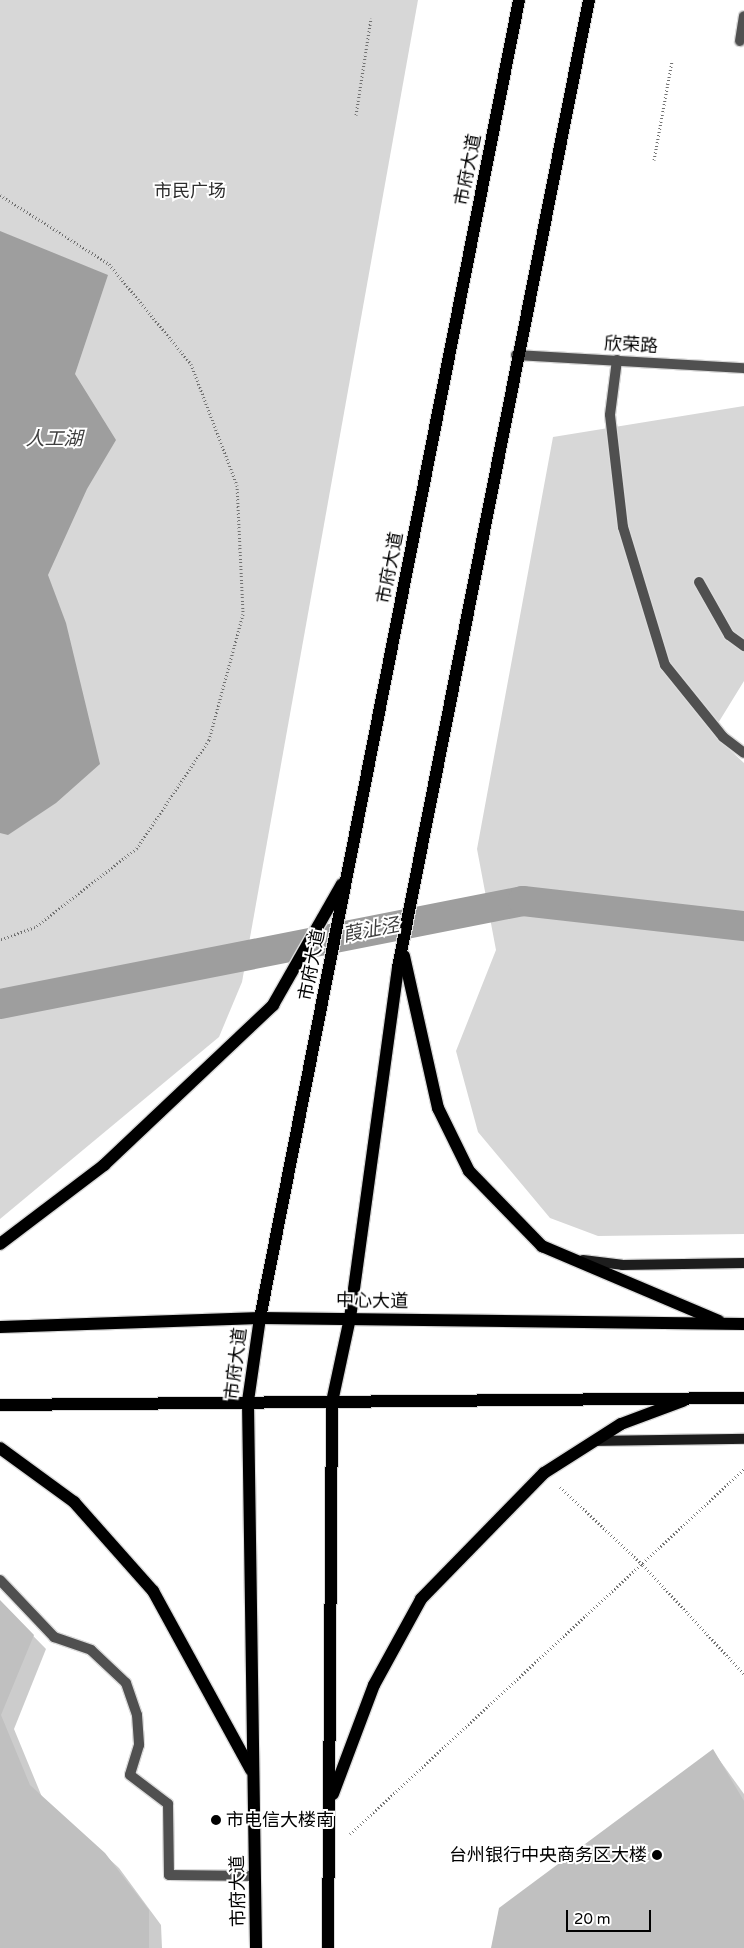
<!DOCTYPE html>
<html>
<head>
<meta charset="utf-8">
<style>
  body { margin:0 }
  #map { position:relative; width:744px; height:1948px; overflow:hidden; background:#fff; font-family:"Varela Round","Noto Sans SC",sans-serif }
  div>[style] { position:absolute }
  .green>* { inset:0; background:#d7d7d7 }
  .water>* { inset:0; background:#9e9e9e }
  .shadow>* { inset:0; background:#0003 }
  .canal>* { height:30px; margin:-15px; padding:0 15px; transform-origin:15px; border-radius:15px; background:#9e9e9e }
  .building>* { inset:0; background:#c0c0c0 }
  .path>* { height:3px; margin-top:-1.5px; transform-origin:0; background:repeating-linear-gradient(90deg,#727272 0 1px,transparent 0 3.5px) }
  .roads { filter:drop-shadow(1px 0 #dbdbdb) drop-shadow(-1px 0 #dbdbdb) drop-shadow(0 1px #dbdbdb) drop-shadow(0 -1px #dbdbdb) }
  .service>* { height:10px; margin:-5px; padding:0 5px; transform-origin:5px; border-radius:5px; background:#505050 }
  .minor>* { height:10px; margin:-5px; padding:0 5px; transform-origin:5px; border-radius:5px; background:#505050 }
  .secondary>* { height:10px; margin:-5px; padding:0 5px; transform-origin:5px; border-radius:5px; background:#1d1d1d }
  .primary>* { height:12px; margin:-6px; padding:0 6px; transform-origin:6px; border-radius:6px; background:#000 }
  .dots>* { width:14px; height:14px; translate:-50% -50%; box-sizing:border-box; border:2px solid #fff; border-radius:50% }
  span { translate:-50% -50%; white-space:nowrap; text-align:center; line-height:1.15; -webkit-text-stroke:4px #fff; paint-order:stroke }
  .street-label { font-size:18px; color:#000 }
  .park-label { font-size:18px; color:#2e2e2e }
  .poi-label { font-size:18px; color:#000 }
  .left { translate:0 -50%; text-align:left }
  .right { translate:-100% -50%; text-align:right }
  .water-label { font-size:19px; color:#3f3f3f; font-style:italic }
  .scale { position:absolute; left:566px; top:1910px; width:85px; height:22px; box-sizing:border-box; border:2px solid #000; border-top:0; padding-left:6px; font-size:15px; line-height:18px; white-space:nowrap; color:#000; -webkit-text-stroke:4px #fff; paint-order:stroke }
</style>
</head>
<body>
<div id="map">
  <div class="green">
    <div style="clip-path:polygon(0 0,418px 0,242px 982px,219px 1037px,0 1219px)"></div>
    <div style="clip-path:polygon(744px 406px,744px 681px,712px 733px,744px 763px,744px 1234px,598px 1236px,550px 1218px,478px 1132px,456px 1051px,496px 950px,477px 849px,553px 437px)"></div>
  </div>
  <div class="water">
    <div style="clip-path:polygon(0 231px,108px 275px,75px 374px,116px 440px,87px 489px,48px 575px,66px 623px,100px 764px,56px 803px,8px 835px,0 833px)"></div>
  </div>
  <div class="shadow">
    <div style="clip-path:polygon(0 1602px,46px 1649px,14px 1729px,42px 1797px,119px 1868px,161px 1925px,162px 1948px,0 1948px)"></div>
    <div style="clip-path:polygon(713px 1751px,744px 1794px,744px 1948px,492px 1948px)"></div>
  </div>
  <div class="canal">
    <div style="left:0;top:1004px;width:533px;rotate:-11.14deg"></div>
    <div style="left:523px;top:901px;width:222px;rotate:6.5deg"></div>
  </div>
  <div class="building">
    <div style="clip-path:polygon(0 1600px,34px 1635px,1px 1715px,30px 1785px,105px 1853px,149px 1910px,149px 1948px,0 1948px)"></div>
    <div style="clip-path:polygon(713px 1749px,744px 1801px,744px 1948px,491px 1948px,499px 1908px)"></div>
  </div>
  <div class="path">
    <div style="left:356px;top:115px;width:98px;rotate:-81.2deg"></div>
    <div style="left:654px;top:160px;width:101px;rotate:-79.7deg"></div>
    <div style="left:0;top:195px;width:129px;rotate:32.3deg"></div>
    <div style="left:109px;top:264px;width:129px;rotate:50.6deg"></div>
    <div style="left:191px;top:364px;width:129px;rotate:69.2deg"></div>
    <div style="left:237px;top:485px;width:129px;rotate:87.3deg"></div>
    <div style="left:243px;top:614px;width:131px;rotate:105.1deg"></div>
    <div style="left:209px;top:740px;width:130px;rotate:123.7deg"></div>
    <div style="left:137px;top:848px;width:129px;rotate:142.2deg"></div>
    <div style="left:35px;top:927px;width:37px;rotate:160deg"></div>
    <div style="left:560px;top:1487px;width:114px;rotate:43.2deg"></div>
    <div style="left:643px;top:1565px;width:149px;rotate:47.2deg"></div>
    <div style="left:350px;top:1834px;width:537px;rotate:-42.81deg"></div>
  </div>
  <div class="roads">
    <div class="service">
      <div style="left:699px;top:582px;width:61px;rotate:60.5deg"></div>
      <div style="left:729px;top:635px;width:19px;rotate:36deg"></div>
      <div style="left:0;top:1580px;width:79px;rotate:46.5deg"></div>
      <div style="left:54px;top:1637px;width:39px;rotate:19deg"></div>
      <div style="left:91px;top:1650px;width:48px;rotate:43.3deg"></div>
      <div style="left:126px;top:1683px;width:34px;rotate:71deg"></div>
      <div style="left:137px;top:1715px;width:30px;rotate:86deg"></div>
      <div style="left:139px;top:1745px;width:31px;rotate:107deg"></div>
      <div style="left:130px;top:1775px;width:48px;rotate:37.3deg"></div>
      <div style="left:168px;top:1804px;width:71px;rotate:89.2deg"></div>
      <div style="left:169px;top:1875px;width:86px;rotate:0.7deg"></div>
    </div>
    <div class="minor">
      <div style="left:740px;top:41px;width:25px;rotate:-81deg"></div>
      <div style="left:516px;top:355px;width:228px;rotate:3.3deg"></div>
      <div style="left:617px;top:360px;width:55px;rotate:97.3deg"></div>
      <div style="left:610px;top:415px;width:113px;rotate:83.4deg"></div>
      <div style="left:623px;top:527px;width:144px;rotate:73.1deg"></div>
      <div style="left:665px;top:665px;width:92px;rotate:51.1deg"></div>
      <div style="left:723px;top:737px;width:26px;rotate:37deg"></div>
    </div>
    <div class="secondary">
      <div style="left:583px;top:1260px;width:39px;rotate:7deg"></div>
      <div style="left:622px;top:1265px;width:122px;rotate:-0.9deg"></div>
      <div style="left:595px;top:1441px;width:149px;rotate:-0.8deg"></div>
    </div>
    <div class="primary">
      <div style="left:404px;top:956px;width:156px;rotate:77.4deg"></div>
      <div style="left:438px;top:1108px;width:70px;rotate:63.8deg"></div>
      <div style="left:469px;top:1171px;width:105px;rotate:45.8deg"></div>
      <div style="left:542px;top:1246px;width:192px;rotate:23deg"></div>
      <div style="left:0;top:1244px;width:131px;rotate:-37.2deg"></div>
      <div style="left:104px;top:1165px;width:233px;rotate:-43.4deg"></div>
      <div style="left:273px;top:1005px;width:139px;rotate:-60.3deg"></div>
      <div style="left:0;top:1327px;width:260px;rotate:-2deg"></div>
      <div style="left:260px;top:1318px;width:484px;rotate:0.7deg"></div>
      <div style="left:0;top:1405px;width:744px;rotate:-0.54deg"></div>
      <div style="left:0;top:1448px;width:92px;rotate:36.1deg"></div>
      <div style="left:74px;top:1502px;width:119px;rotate:48.4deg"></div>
      <div style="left:153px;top:1591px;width:204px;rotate:61.3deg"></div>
      <div style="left:333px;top:1794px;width:116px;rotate:-69.4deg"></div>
      <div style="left:374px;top:1685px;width:98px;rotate:-61.3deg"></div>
      <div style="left:421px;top:1599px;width:176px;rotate:-45.7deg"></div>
      <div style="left:544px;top:1473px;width:91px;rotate:-32.5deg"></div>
      <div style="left:621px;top:1424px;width:66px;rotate:-20.4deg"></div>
      <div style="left:256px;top:1948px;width:547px;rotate:-90.84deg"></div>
      <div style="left:248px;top:1401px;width:84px;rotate:-81.8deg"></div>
      <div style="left:260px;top:1318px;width:1343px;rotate:-78.88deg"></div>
      <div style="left:328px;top:1948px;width:546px;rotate:-89.58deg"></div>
      <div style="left:332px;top:1402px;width:86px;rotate:-77.9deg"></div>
      <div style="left:350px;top:1318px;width:354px;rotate:-82.2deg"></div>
      <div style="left:398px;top:967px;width:986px;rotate:-78.83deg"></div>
    </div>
  </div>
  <div class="dots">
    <div style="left:216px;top:1820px;background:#000"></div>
    <div style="left:657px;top:1855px;background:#000"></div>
  </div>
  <div class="street-label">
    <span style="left:468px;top:170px;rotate:-79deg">市府大道</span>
    <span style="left:631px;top:345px;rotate:3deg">欣荣路</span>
    <span style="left:390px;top:568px;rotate:-79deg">市府大道</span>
    <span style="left:312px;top:965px;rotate:-79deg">市府大道</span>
    <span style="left:372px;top:1301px;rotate:1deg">中心大道</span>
    <span style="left:236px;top:1364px;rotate:-83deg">市府大道</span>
    <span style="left:238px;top:1891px;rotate:-91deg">市府大道</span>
  </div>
  <div class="park-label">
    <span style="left:190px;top:191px">市民广场</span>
  </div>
  <div class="poi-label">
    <span class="left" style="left:226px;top:1820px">市电信大楼南</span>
    <span class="right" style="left:647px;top:1855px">台州银行中央商务区大楼</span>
  </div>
  <div class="water-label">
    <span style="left:54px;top:440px">人工湖</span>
    <span style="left:371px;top:931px;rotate:-11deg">葭沚泾</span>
  </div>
  <div class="scale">20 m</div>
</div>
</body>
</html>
